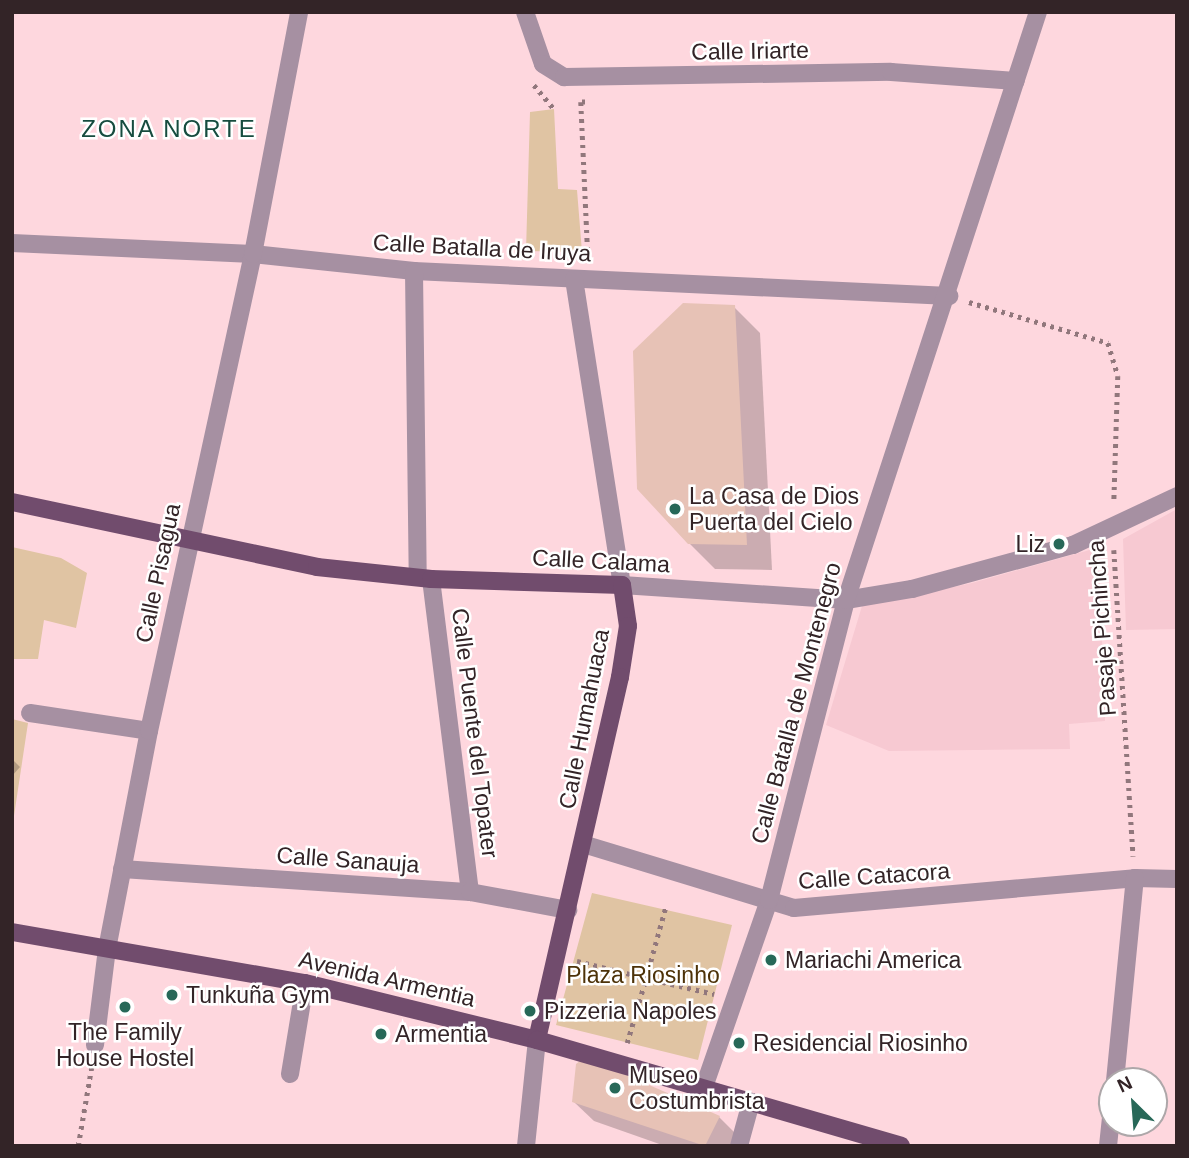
<!DOCTYPE html>
<html>
<head>
<meta charset="utf-8">
<style>
  body { margin:0 }
  #map { position:relative; width:1189px; height:1158px; overflow:hidden; background:#fed7de; font-family:Helvetica,sans-serif }
  div>[style] { position:absolute }
  .built>* { inset:0; background:#f7c9d2 }
  .green>* { inset:0; background:#e0c4a3 }
  .shadow>* { inset:0; background:#0003 }
  .building>* { inset:0; background:#e7c2b6 }
  .path>* { height:4.5px; margin-top:-2.25px; transform-origin:0; background:repeating-linear-gradient(90deg,#91777c 0 3.5px,transparent 0 8.5px) }
  .minor>* { height:18px; margin:-9px; padding:0 9px; transform-origin:9px; border-radius:9px; background:#a690a2 }
  .major>* { height:18px; margin:-9px; padding:0 9px; transform-origin:9px; border-radius:9px; background:#714c6d }
  .dots>* { width:19px; height:19px; translate:-50% -50%; box-sizing:border-box; border:4px solid #fff; border-radius:50% }
  span { translate:-50% -50%; white-space:nowrap; text-align:center; line-height:1.15; -webkit-text-stroke:5px #fff; paint-order:stroke }
  .street-label { font-size:23px; color:#332427 }
  .poi-label { font-size:23px; color:#332427 }
  .left { translate:0 -50%; text-align:left }
  .right { translate:-100% -50%; text-align:right }
  .park-label { font-size:23px; color:#4d3208 }
  .neighbourhood-label { font-size:24px; color:#174c3f; letter-spacing:2px }
  .frame { position:absolute; inset:0; border:14px solid #332427; pointer-events:none }
  .north { position:absolute; left:1098px; top:1067px; width:70px; height:70px; box-sizing:border-box; background:#fff; border:2px solid #ada7a9; border-radius:50%; rotate:335deg; font-size:19px; font-weight:700; line-height:28px; text-align:center; color:#332427 }
  .north::after { content:''; display:block; margin:auto; width:24px; height:32px; background:#276858; clip-path:polygon(50% 0,100% 100%,50% 72%,0 100%) }
</style>
</head>
<body>
<div id="map">
  <div class="built">
    <div style="clip-path:polygon(1177px 509px,1177px 629px,1126px 630px,1123px 539px)"></div>
    <div style="clip-path:polygon(1093px 549px,1099px 555px,1105px 721px,1069px 724px,1070px 749px,889px 751px,826px 725px,862px 606px,972px 583px)"></div>
  </div>
  <div class="green">
    <div style="clip-path:polygon(554px 109px,558px 189px,577px 190px,582px 252px,526px 251px,530px 112px)"></div>
    <div style="clip-path:polygon(12px 547px,61px 558px,87px 573px,76px 628px,44px 620px,38px 659px,12px 659px)"></div>
    <div style="clip-path:polygon(12px 719px,28px 723px,12px 829px)"></div>
    <div style="clip-path:polygon(592px 893px,732px 925px,698px 1060px,556px 1025px)"></div>
  </div>
  <div class="shadow">
    <div style="clip-path:polygon(734px 307px,760px 333px,772px 570px,715px 569px,689px 543px)"></div>
    <div style="clip-path:polygon(12px 759px,20px 767px,12px 776px)"></div>
    <div style="clip-path:polygon(574px 1102px,719px 1117px,739px 1137px,734px 1146px,665px 1146px,594px 1121px)"></div>
  </div>
  <div class="building">
    <div style="clip-path:polygon(683px 303px,735px 305px,747px 545px,688px 544px,637px 489px,633px 351px)"></div>
    <div style="clip-path:polygon(585px 1057px,720px 1116px,705px 1146px,572px 1102px,576px 1064px)"></div>
  </div>
  <div class="path">
    <div style="left:534px;top:85px;width:31px;rotate:50deg"></div>
    <div style="left:585px;top:102px;width:4px;rotate:180deg"></div>
    <div style="left:581px;top:102px;width:155px;rotate:87.4deg"></div>
    <div style="left:969px;top:302px;width:145px;rotate:16.4deg"></div>
    <div style="left:1108px;top:343px;width:34px;rotate:73deg"></div>
    <div style="left:1118px;top:376px;width:127px;rotate:91.8deg"></div>
    <div style="left:1114px;top:550px;width:307px;rotate:86.4deg"></div>
    <div style="left:577px;top:961px;width:71px;rotate:13.8deg"></div>
    <div style="left:646px;top:978px;width:72px;rotate:-74.6deg"></div>
    <div style="left:627px;top:1043px;width:68px;rotate:-73.7deg"></div>
    <div style="left:646px;top:978px;width:70px;rotate:13.2deg"></div>
    <div style="left:78px;top:1146px;width:83px;rotate:-80.3deg"></div>
  </div>
  <div class="minor">
    <div style="left:525px;top:12px;width:55px;rotate:70.9deg"></div>
    <div style="left:543px;top:64px;width:25px;rotate:32deg"></div>
    <div style="left:564px;top:77px;width:327px;rotate:-0.9deg"></div>
    <div style="left:891px;top:72px;width:125px;rotate:4.1deg"></div>
    <div style="left:12px;top:243px;width:241px;rotate:2.6deg"></div>
    <div style="left:253px;top:254px;width:162px;rotate:6deg"></div>
    <div style="left:414px;top:271px;width:536px;rotate:2.68deg"></div>
    <div style="left:414px;top:271px;width:306px;rotate:89.3deg"></div>
    <div style="left:574px;top:279px;width:310px;rotate:81.1deg"></div>
    <div style="left:622px;top:585px;width:225px;rotate:3.8deg"></div>
    <div style="left:846px;top:600px;width:67px;rotate:-9.5deg"></div>
    <div style="left:912px;top:589px;width:167px;rotate:-15.3deg"></div>
    <div style="left:1073px;top:545px;width:115px;rotate:-25.2deg"></div>
    <div style="left:431px;top:579px;width:315px;rotate:82.9deg"></div>
    <div style="left:30px;top:713px;width:120px;rotate:8.6deg"></div>
    <div style="left:583px;top:844px;width:220px;rotate:16.9deg"></div>
    <div style="left:794px;top:908px;width:342px;rotate:-5deg"></div>
    <div style="left:1135px;top:878px;width:42px;rotate:1.4deg"></div>
    <div style="left:122px;top:869px;width:349px;rotate:3.8deg"></div>
    <div style="left:470px;top:892px;width:100px;rotate:10.4deg"></div>
    <div style="left:95px;top:1045px;width:97px;rotate:-82.9deg"></div>
    <div style="left:107px;top:949px;width:222px;rotate:-79.1deg"></div>
    <div style="left:149px;top:731px;width:488px;rotate:-77.7deg"></div>
    <div style="left:253px;top:254px;width:246px;rotate:-79.2deg"></div>
    <div style="left:290px;top:1074px;width:92px;rotate:-80.6deg"></div>
    <div style="left:1115px;top:1081px;width:204px;rotate:-84.4deg"></div>
    <div style="left:704px;top:1087px;width:198px;rotate:-70.8deg"></div>
    <div style="left:769px;top:900px;width:310px;rotate:-75.6deg"></div>
    <div style="left:846px;top:600px;width:619px;rotate:-71.92deg"></div>
    <div style="left:526px;top:1146px;width:107px;rotate:-84.1deg"></div>
    <div style="left:739px;top:1146px;width:46px;rotate:-74.7deg"></div>
    <div style="left:1108px;top:1146px;width:39px;rotate:-84deg"></div>
  </div>
  <div class="major">
    <div style="left:12px;top:502px;width:312px;rotate:12deg"></div>
    <div style="left:317px;top:567px;width:115px;rotate:6deg"></div>
    <div style="left:431px;top:579px;width:191px;rotate:1.8deg"></div>
    <div style="left:622px;top:585px;width:41px;rotate:81.7deg"></div>
    <div style="left:628px;top:626px;width:52px;rotate:98.9deg"></div>
    <div style="left:620px;top:677px;width:372px;rotate:102.9deg"></div>
    <div style="left:12px;top:932px;width:297px;rotate:9.9deg"></div>
    <div style="left:305px;top:983px;width:239px;rotate:13.8deg"></div>
    <div style="left:537px;top:1040px;width:379px;rotate:16.2deg"></div>
  </div>
  <div class="dots">
    <div style="left:675px;top:509px;background:#276858"></div>
    <div style="left:1059px;top:544px;background:#276858"></div>
    <div style="left:771px;top:960px;background:#276858"></div>
    <div style="left:172px;top:995px;background:#276858"></div>
    <div style="left:125px;top:1007px;background:#276858"></div>
    <div style="left:530px;top:1011px;background:#276858"></div>
    <div style="left:381px;top:1034px;background:#276858"></div>
    <div style="left:739px;top:1043px;background:#276858"></div>
    <div style="left:615px;top:1088px;background:#276858"></div>
  </div>
  <div class="street-label">
    <span style="left:750px;top:51px;rotate:-1deg">Calle Iriarte</span>
    <span style="left:482px;top:248px;rotate:3deg">Calle Batalla de Iruya</span>
    <span style="left:601px;top:561px;rotate:3deg">Calle Calama</span>
    <span style="left:158px;top:573px;rotate:-78deg">Calle Pisagua</span>
    <span style="left:1102px;top:628px;rotate:-94deg">Pasaje Pichincha</span>
    <span style="left:796px;top:703px;rotate:-75deg">Calle Batalla de Montenegro</span>
    <span style="left:584px;top:719px;rotate:-79deg">Calle Humahuaca</span>
    <span style="left:475px;top:733px;rotate:83deg">Calle Puente del Topater</span>
    <span style="left:348px;top:860px;rotate:4deg">Calle Sanauja</span>
    <span style="left:874px;top:876px;rotate:-4deg">Calle Catacora</span>
    <span style="left:387px;top:979px;rotate:13deg">Avenida Armentia</span>
  </div>
  <div class="poi-label">
    <span class="left" style="left:689px;top:509px">La Casa de Dios<br>Puerta del Cielo</span>
    <span class="right" style="left:1045px;top:544px">Liz</span>
    <span class="left" style="left:785px;top:960px">Mariachi America</span>
    <span class="left" style="left:186px;top:995px">Tunkuña Gym</span>
    <span class="left" style="left:544px;top:1011px">Pizzeria Napoles</span>
    <span style="left:125px;top:1045px">The Family<br>House Hostel</span>
    <span class="left" style="left:395px;top:1034px">Armentia</span>
    <span class="left" style="left:753px;top:1043px">Residencial Riosinho</span>
    <span class="left" style="left:629px;top:1088px">Museo<br>Costumbrista</span>
  </div>
  <div class="park-label">
    <span style="left:643px;top:975px">Plaza Riosinho</span>
  </div>
  <div class="neighbourhood-label">
    <span style="left:169px;top:129px">ZONA NORTE</span>
  </div>
  <div class="frame"></div>
  <div class="north">N</div>
</div>
</body>
</html>
